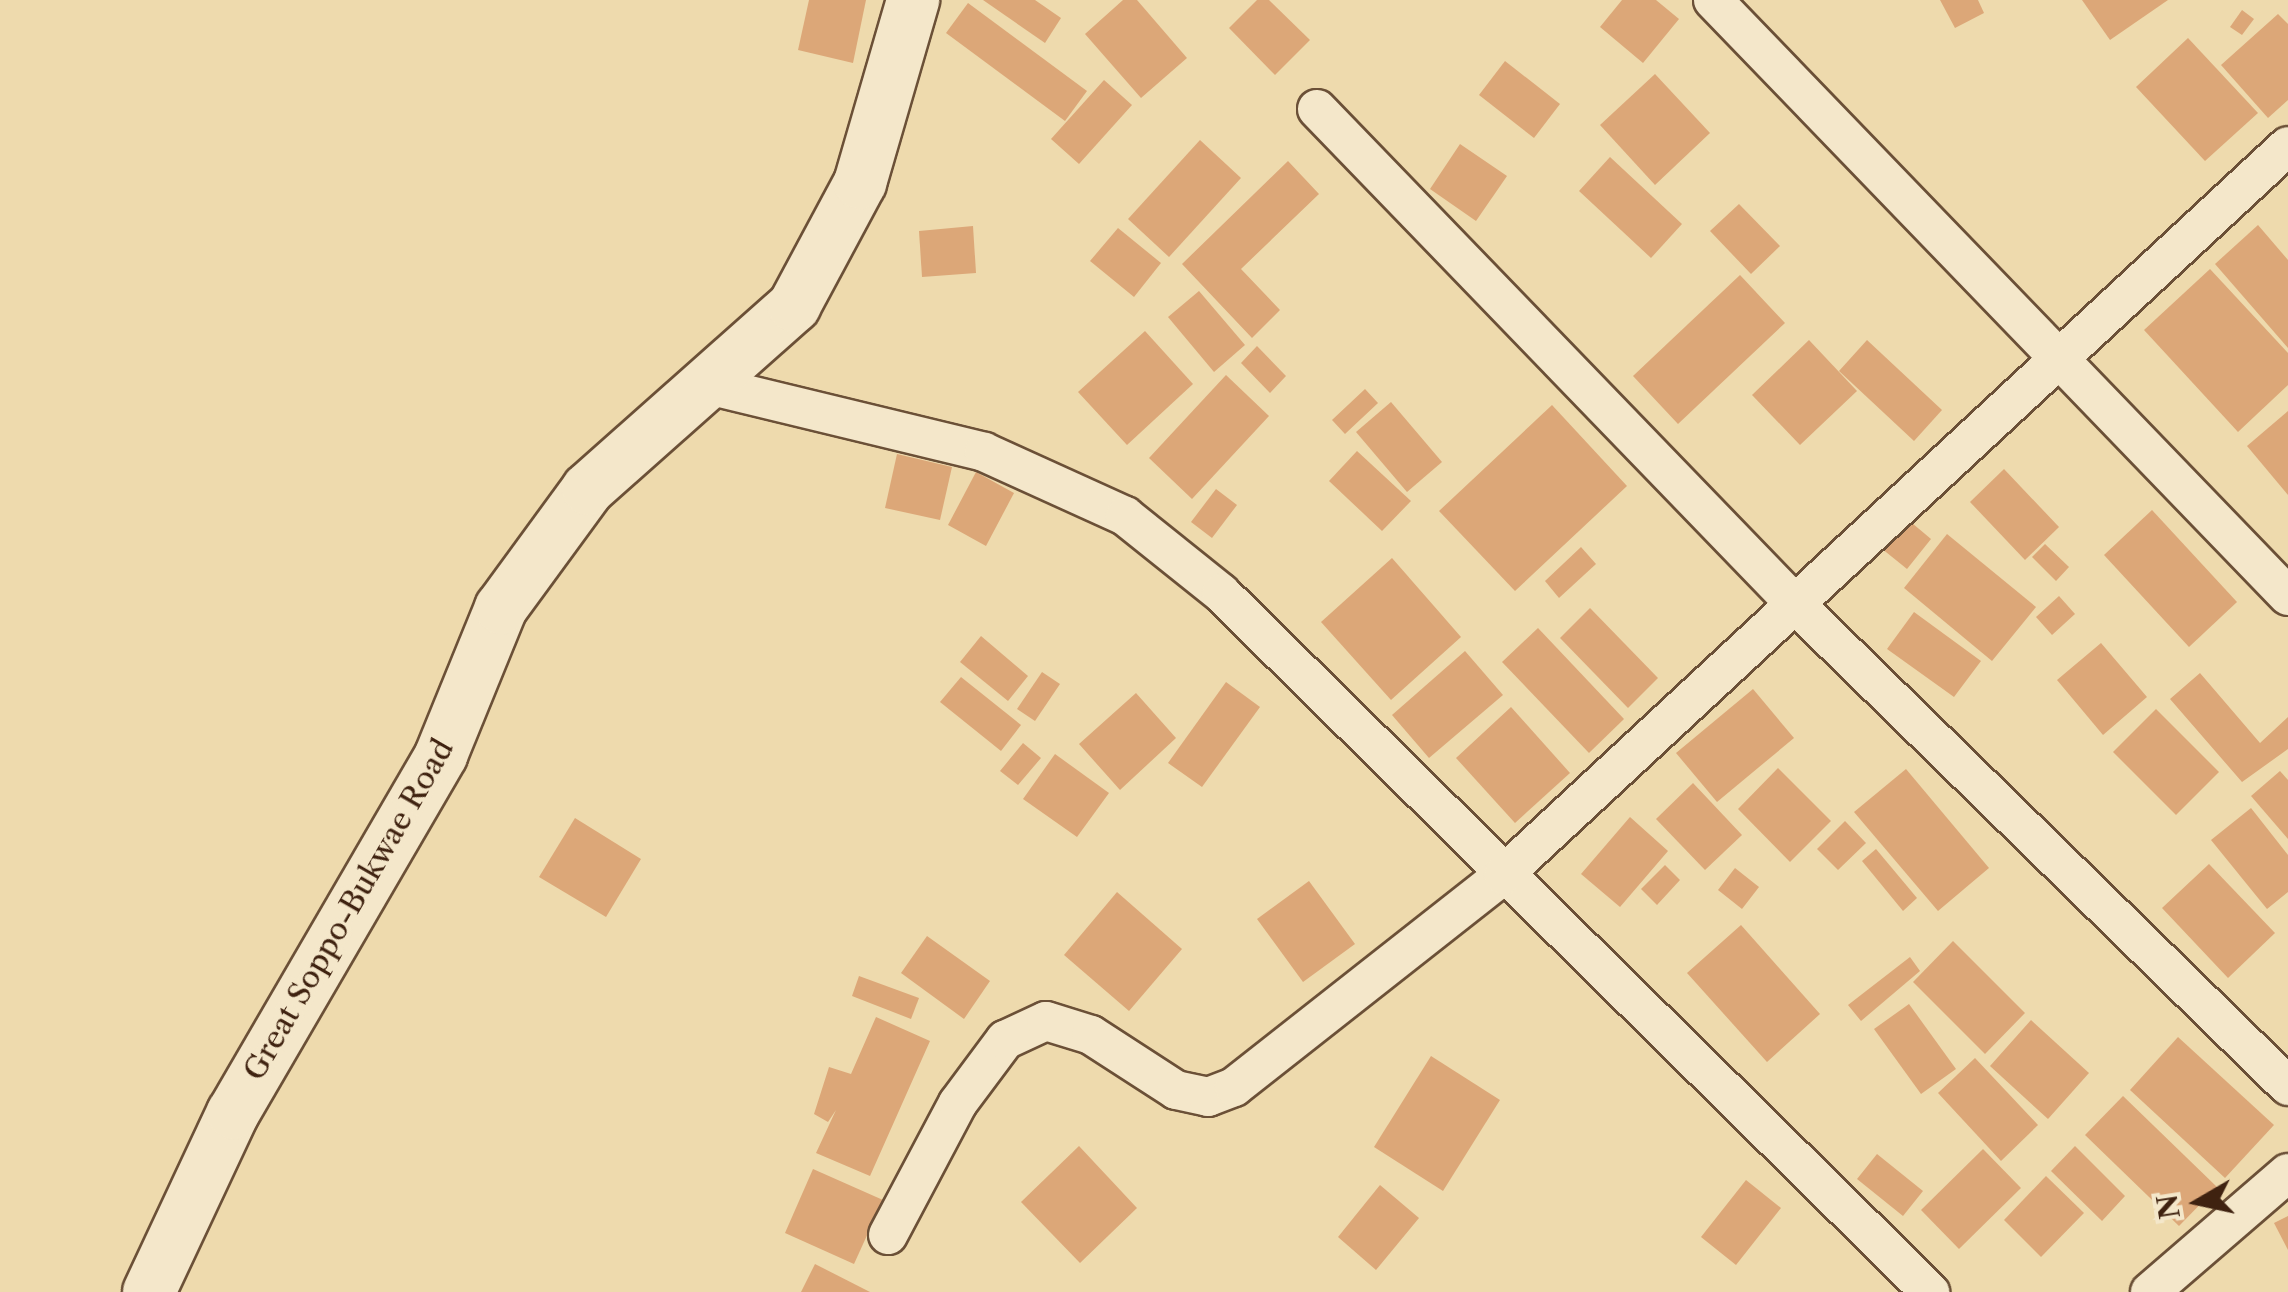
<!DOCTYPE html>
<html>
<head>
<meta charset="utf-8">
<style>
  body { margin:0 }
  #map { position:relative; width:2288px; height:1292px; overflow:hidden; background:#eedaad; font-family:"Libre Caslon Text",serif }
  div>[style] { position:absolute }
  .building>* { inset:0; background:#dca778 }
  .roads { filter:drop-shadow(2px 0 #6b5037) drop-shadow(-2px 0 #6b5037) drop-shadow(0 2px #6b5037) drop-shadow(0 -2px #6b5037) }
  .street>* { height:38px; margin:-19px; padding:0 19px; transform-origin:19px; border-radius:19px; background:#f4e7ca }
  .secondary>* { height:52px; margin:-26px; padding:0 26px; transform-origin:26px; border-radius:26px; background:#f4e7ca }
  span { translate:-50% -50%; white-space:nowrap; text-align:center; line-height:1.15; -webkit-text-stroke:10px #f4e7ca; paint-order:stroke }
  .street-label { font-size:30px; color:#3f2210 }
  .north { position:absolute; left:2148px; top:1152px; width:100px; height:100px; -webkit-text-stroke:8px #f4e7ca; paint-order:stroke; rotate:261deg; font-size:28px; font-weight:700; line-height:40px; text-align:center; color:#3f2210 }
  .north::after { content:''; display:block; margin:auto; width:35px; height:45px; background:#3f2210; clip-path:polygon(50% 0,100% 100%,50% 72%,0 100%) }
</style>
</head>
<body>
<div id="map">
  <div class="building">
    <div style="clip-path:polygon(809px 0,866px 0,853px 63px,798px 50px)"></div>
    <div style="clip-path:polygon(983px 0,1035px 0,1061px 18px,1045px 43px)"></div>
    <div style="clip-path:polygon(1123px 0,1137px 0,1187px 58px,1141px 98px,1085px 34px)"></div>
    <div style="clip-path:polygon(1257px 0,1269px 0,1310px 40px,1275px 75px,1229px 28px)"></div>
    <div style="clip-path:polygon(1622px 0,1656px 0,1679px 19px,1643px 63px,1600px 27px)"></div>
    <div style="clip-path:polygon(1940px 0,1978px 0,1984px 13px,1955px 28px)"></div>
    <div style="clip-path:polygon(2082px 0,2168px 0,2110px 40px)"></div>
    <div style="clip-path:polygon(968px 3px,1087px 91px,1065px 121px,946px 33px)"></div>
    <div style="clip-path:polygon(2242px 10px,2254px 19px,2242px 35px,2230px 27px)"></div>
    <div style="clip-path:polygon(2278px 14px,2288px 24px,2288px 100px,2268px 118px,2221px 65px)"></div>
    <div style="clip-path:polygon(2188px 38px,2258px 113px,2205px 161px,2136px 87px)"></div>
    <div style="clip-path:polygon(1505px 61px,1560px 104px,1534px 138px,1479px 95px)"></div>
    <div style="clip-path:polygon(1655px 74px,1710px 133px,1655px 185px,1600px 125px)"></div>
    <div style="clip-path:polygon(1104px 80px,1132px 105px,1079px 164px,1051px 139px)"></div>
    <div style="clip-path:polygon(1200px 140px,1241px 178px,1169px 257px,1128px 219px)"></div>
    <div style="clip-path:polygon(1460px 144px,1507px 176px,1476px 221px,1430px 189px)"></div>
    <div style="clip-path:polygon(1610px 157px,1682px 224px,1651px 258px,1579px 191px)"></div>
    <div style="clip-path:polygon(1288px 161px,1319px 194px,1241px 269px,1280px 310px,1252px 338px,1182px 264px)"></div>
    <div style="clip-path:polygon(1739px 204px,1780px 246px,1751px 274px,1710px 231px)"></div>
    <div style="clip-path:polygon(2258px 225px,2288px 260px,2288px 348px,2215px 264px)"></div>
    <div style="clip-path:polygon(973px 226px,976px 273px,922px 277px,919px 231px)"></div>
    <div style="clip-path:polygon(1118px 228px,1161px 263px,1134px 297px,1090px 261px)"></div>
    <div style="clip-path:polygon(2210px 269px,2288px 353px,2288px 385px,2238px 432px,2144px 330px)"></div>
    <div style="clip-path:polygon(1740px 275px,1785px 323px,1678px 424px,1633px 376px)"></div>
    <div style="clip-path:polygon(1199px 291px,1245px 345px,1214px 372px,1168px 317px)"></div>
    <div style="clip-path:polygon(1145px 331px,1193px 384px,1127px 445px,1078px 392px)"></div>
    <div style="clip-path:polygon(1809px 340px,1857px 391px,1800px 445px,1752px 395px)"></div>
    <div style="clip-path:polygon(1867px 340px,1942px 410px,1914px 441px,1839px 371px)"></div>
    <div style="clip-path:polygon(1257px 346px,1286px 376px,1270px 393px,1241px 363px)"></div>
    <div style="clip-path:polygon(1226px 375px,1269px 416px,1192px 499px,1149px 458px)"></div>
    <div style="clip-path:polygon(1365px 389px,1378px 403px,1345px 434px,1332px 420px)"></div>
    <div style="clip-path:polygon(1391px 402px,1442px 462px,1407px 492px,1356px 432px)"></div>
    <div style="clip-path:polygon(1552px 405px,1627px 486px,1515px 591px,1439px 511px)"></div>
    <div style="clip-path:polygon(2288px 411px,2288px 495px,2247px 446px)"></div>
    <div style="clip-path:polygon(1357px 451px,1411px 501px,1382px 531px,1329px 481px)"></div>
    <div style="clip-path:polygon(897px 454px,952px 467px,940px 520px,885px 508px)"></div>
    <div style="clip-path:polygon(2004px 469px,2059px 527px,2025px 560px,1970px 502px)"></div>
    <div style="clip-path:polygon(976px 472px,1014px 493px,986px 546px,948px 525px)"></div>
    <div style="clip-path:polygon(1216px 489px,1237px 505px,1212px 538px,1191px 522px)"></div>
    <div style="clip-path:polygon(2152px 510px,2237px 602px,2189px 647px,2104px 555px)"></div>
    <div style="clip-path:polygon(1906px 518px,1931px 539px,1907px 569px,1881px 548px)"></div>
    <div style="clip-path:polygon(1947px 534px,2036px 607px,1992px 661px,1904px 588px)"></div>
    <div style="clip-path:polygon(2045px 544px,2069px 567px,2056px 581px,2032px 557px)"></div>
    <div style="clip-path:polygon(1581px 547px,1596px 564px,1559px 598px,1545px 581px)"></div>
    <div style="clip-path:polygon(1392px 558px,1461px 637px,1391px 700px,1321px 622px)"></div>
    <div style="clip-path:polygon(2059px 596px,2075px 614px,2052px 635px,2036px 617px)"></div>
    <div style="clip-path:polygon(1590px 608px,1658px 678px,1628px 708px,1560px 638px)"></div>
    <div style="clip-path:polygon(1914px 612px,1981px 661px,1954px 697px,1887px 649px)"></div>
    <div style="clip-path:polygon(1538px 628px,1624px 719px,1589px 753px,1502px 662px)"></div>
    <div style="clip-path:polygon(981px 636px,1028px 676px,1008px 701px,960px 662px)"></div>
    <div style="clip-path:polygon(2101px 643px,2147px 697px,2103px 735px,2057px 680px)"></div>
    <div style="clip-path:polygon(1465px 651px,1503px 695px,1429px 758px,1392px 715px)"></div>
    <div style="clip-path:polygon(1042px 672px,1060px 684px,1035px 721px,1017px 709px)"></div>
    <div style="clip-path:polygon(2200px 673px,2260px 743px,2288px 717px,2288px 749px,2242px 782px,2170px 699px)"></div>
    <div style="clip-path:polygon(961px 677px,1021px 725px,1001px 751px,940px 702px)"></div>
    <div style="clip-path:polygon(1226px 682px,1260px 707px,1202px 787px,1168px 763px)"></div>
    <div style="clip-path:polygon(1753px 689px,1794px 738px,1717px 802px,1676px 753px)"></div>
    <div style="clip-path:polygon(1136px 693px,1176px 738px,1120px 790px,1079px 744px)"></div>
    <div style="clip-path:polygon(1511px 707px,1570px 773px,1515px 823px,1456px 758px)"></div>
    <div style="clip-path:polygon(2156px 709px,2219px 772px,2176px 815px,2113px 752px)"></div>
    <div style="clip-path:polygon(1023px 743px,1041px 758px,1018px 785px,1000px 771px)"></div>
    <div style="clip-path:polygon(1055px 754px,1109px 793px,1077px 837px,1023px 799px)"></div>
    <div style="clip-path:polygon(1778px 768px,1831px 821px,1790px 862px,1738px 809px)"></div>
    <div style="clip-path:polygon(1906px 769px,1989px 868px,1938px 911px,1854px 812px)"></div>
    <div style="clip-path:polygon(2280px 771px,2288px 780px,2288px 839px,2251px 796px)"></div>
    <div style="clip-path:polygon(1693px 783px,1742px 835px,1705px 870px,1656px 819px)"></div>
    <div style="clip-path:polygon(2251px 808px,2288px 855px,2288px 892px,2267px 909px,2211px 840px)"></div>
    <div style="clip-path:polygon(1630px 817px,1668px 851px,1620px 907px,1581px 874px)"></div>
    <div style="clip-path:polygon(575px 818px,641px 859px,606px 917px,539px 877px)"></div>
    <div style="clip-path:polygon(1845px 821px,1866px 843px,1838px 870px,1817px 849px)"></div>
    <div style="clip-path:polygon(1876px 849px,1917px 898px,1903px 911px,1862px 861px)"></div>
    <div style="clip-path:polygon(2209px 864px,2275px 933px,2228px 978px,2162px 908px)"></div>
    <div style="clip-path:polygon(1665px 865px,1680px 880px,1657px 905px,1641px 889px)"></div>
    <div style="clip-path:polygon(1735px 868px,1759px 887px,1742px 909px,1718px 890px)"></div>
    <div style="clip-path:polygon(1309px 881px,1355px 944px,1303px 982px,1257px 919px)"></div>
    <div style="clip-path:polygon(1117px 892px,1182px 949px,1129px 1011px,1064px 955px)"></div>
    <div style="clip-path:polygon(1741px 925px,1820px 1014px,1767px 1062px,1687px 973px)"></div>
    <div style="clip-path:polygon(927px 936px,990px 981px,964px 1019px,901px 973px)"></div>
    <div style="clip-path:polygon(1953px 941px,2025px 1013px,1985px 1054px,1913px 982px)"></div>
    <div style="clip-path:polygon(1910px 957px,1920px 971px,1861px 1021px,1848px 1005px)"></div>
    <div style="clip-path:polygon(859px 976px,919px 998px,911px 1019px,852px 996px)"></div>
    <div style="clip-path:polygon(1909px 1004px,1956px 1069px,1921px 1094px,1874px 1029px)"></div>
    <div style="clip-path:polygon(876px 1017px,930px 1041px,870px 1176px,816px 1153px,836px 1110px,828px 1122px,814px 1114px,829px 1067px,851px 1074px)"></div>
    <div style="clip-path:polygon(2031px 1020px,2089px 1073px,2048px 1119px,1990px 1066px)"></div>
    <div style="clip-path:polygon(2178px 1037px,2274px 1125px,2225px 1178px,2130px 1090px)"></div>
    <div style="clip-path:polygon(1431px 1056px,1500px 1100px,1443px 1191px,1374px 1147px)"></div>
    <div style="clip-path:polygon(1975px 1058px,2038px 1125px,2001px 1161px,1938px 1093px)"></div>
    <div style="clip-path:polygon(2123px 1096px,2217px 1187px,2179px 1226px,2085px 1135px)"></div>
    <div style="clip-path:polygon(1079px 1146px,1137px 1208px,1080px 1263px,1021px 1202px)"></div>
    <div style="clip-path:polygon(2075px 1146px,2125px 1196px,2102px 1221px,2051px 1171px)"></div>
    <div style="clip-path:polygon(1983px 1149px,2021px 1188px,1959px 1249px,1921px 1210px)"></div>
    <div style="clip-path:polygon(1877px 1154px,1923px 1191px,1903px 1216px,1857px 1179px)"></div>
    <div style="clip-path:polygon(813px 1169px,883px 1200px,854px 1264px,785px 1233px)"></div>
    <div style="clip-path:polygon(2046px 1176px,2084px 1213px,2041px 1257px,2004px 1220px)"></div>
    <div style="clip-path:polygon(1746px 1180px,1781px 1208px,1736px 1265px,1701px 1237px)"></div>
    <div style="clip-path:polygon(1380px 1185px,1419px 1218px,1376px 1270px,1338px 1237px)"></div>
    <div style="clip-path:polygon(2288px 1216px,2288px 1250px,2274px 1223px)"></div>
    <div style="clip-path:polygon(815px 1264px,870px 1292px,801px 1292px)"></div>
  </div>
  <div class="roads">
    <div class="street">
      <div style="left:1713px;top:0;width:828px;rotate:46.03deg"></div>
      <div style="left:1317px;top:109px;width:690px;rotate:46deg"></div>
      <div style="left:1796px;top:605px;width:688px;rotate:44.35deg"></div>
      <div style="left:708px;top:385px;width:284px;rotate:13.6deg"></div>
      <div style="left:984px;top:452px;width:155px;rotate:24.4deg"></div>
      <div style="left:1125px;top:516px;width:123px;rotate:38.7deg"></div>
      <div style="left:1221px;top:593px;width:996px;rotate:44.59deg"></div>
      <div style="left:888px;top:1235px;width:149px;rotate:-62.1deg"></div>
      <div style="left:958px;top:1103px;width:79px;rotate:-53.3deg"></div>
      <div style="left:1005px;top:1040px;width:45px;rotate:-24.9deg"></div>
      <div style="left:1046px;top:1021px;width:47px;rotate:17.3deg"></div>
      <div style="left:1091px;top:1035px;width:101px;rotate:32.9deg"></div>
      <div style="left:1176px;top:1090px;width:33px;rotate:12deg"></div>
      <div style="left:1208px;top:1097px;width:28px;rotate:-21deg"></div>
      <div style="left:1234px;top:1087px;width:342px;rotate:-38.2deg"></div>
      <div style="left:1503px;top:875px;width:1071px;rotate:-42.88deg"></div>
      <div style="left:2150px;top:1292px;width:182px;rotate:-40.8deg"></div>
    </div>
    <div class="secondary">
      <div style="left:149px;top:1292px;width:198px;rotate:-64.9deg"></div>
      <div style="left:233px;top:1113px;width:414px;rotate:-59.8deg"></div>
      <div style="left:441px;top:755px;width:159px;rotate:-67.8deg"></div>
      <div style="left:501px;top:608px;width:147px;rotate:-53.8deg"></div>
      <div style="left:588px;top:489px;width:276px;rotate:-41.6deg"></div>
      <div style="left:794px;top:306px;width:140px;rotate:-61.8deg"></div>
      <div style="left:860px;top:183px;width:191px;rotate:-73.8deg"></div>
    </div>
  </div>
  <div class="street-label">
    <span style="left:349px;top:910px;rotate:-60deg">Great Soppo-Bukwae Road</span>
  </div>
  <div class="north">N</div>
</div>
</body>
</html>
